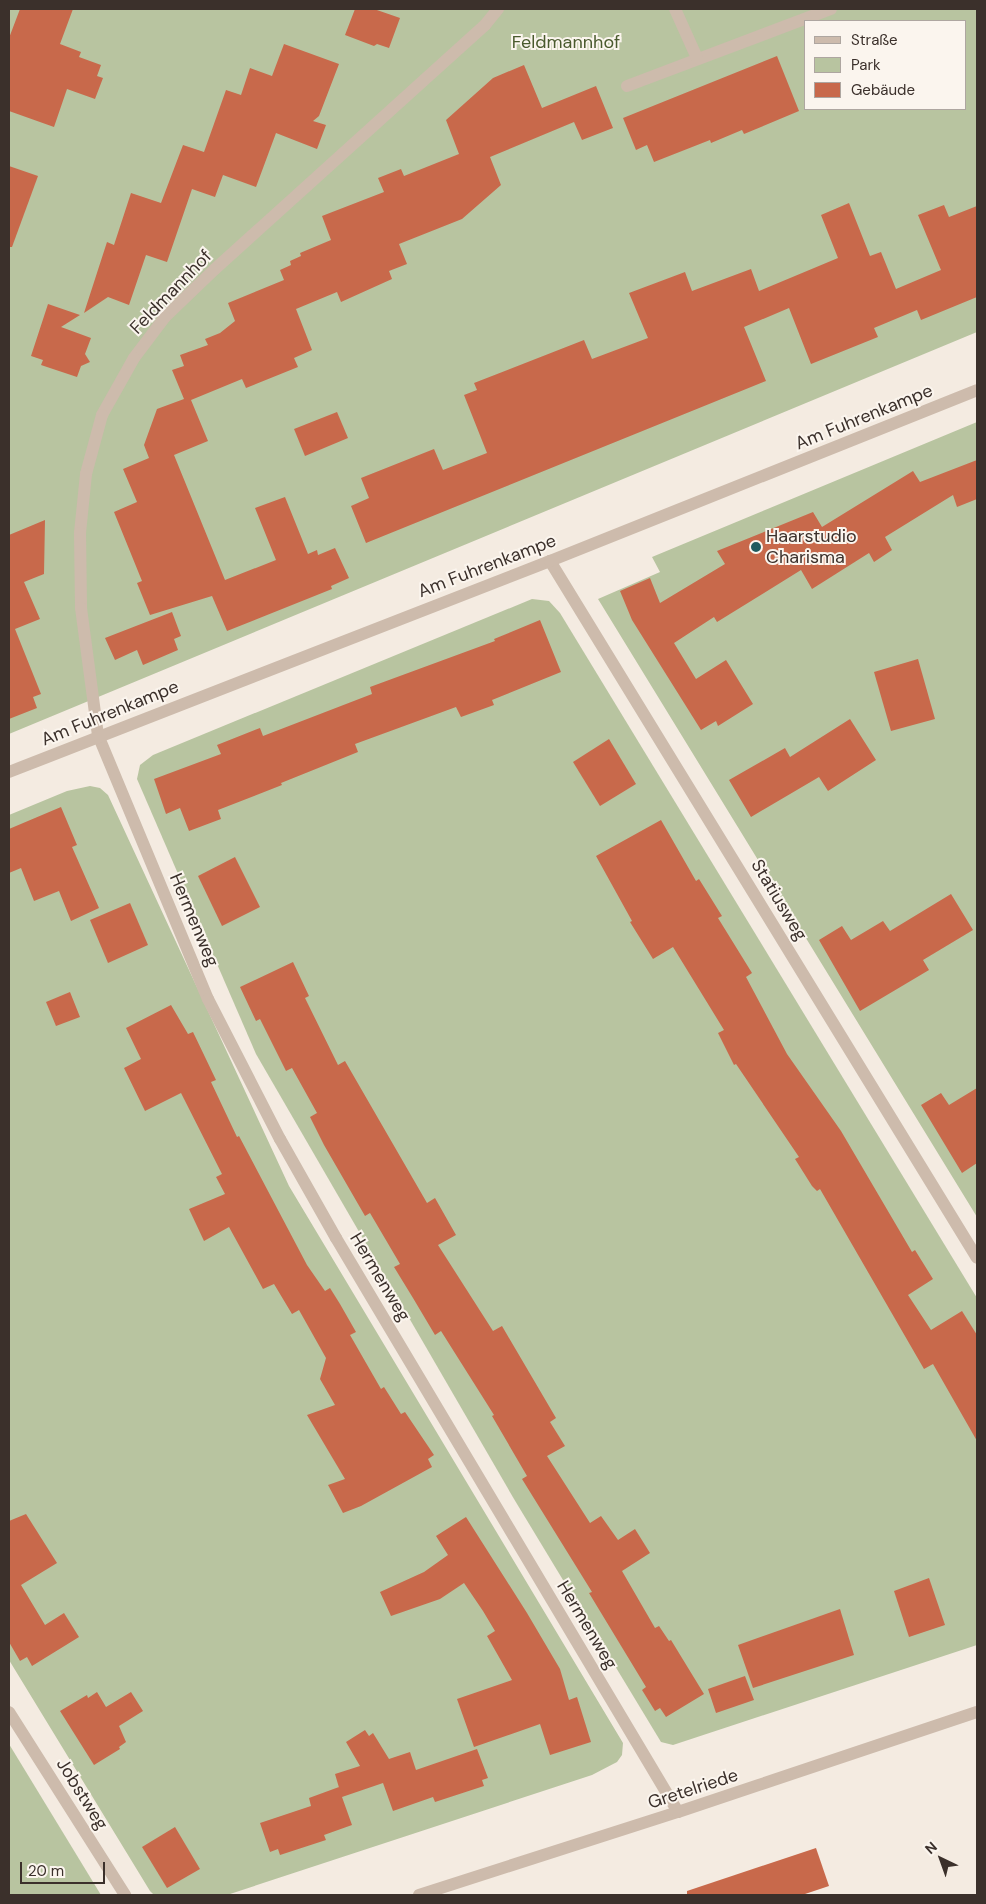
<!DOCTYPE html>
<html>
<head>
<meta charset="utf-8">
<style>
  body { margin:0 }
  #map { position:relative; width:986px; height:1904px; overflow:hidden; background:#f4ebe1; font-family:"DM Sans",sans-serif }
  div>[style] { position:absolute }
  .green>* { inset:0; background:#b8c4a0 }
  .building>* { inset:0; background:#c8694b }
  .service>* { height:12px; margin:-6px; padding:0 6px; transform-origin:6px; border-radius:6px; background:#cdbbac }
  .minor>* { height:12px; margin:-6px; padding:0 6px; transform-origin:6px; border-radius:6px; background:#cdbbac }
  .tertiary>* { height:12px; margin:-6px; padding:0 6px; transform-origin:6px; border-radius:6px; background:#cdbbac }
  .dots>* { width:14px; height:14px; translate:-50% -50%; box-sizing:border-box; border:2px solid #fbf5ee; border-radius:50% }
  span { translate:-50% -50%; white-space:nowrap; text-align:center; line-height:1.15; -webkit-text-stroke:4px #fbf5ee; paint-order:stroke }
  .park-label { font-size:18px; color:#4a5a2e }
  .street-label { font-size:18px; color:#3b302b }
  .poi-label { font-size:18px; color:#3b302b }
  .left { translate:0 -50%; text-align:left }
  .frame { position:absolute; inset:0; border:10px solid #3b302b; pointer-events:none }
  .legend { position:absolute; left:804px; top:20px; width:162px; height:90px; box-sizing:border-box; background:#fbf5ee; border:1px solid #aea6a0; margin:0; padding:6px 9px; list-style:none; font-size:15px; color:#3b302b }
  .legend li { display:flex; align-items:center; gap:10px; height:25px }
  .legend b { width:25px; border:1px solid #aea6a0 }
  .north { position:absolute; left:916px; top:1834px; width:50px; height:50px; -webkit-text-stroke:4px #fbf5ee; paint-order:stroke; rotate:318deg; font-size:14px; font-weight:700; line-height:20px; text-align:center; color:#3b302b }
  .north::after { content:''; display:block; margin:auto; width:18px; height:22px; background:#3b302b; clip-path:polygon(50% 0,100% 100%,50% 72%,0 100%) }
  .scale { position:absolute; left:20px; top:1862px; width:85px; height:22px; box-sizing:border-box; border:2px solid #3b302b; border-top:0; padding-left:6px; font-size:15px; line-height:18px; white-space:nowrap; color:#3b302b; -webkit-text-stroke:4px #fbf5ee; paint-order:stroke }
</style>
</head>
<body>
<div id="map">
  <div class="green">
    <div style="clip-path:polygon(evenodd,9px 9px,977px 9px,977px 332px,9px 734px,9px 9px,805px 21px,965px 21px,965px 109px,805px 109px,805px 21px)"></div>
    <div style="clip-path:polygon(977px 422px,977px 1217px,598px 599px,660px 572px,652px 557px)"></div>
    <div style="clip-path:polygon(532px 599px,549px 601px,560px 613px,977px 1298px,977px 1645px,673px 1745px,661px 1742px,514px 1499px,256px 1054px,137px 779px,140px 765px,153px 755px)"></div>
    <div style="clip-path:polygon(90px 786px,100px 788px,108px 795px,289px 1186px,623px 1743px,622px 1755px,617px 1762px,592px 1775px,227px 1895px,154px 1895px,150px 1891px,9px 1660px,9px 815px,67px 791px)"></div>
    <div style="clip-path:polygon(9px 1744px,101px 1895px,9px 1895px)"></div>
  </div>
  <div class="building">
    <div style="clip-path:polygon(20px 9px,73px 9px,60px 44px,81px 52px,79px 57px,101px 65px,97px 76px,103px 78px,95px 99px,67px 89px,54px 127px,9px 111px,9px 38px)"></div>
    <div style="clip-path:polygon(355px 9px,374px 9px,400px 18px,389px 48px,377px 44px,374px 46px,345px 35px)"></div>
    <div style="clip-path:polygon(284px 44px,339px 64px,319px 116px,313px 121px,326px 125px,317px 149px,276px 133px,256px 187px,223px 175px,215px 197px,192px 189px,167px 262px,146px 255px,129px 305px,108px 297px,84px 313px,107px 242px,114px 245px,131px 193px,161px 203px,183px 145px,204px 152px,226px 90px,241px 95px,250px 68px,272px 76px)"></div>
    <div style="clip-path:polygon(777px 56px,799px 111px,744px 134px,742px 130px,711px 143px,710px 140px,654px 162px,647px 145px,636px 150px,623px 118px)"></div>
    <div style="clip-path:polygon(524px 65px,542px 108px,596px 86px,613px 128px,582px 140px,574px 122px,490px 157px,501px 185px,462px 219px,399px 244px,407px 264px,389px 271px,392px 279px,341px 302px,337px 292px,296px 309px,312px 350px,294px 358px,298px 367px,246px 388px,242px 379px,191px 400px,208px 441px,174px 455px,225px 580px,276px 560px,255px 508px,285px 497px,308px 554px,317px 550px,318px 555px,335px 548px,349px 578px,331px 586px,332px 589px,227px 631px,212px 596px,150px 615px,137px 583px,142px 581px,114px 512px,137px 502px,123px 469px,149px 458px,144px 445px,157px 409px,184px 399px,172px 370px,184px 366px,180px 355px,208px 345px,205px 339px,220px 333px,235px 321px,228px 303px,284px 280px,280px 270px,291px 265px,290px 261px,301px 256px,300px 253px,331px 240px,322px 216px,384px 192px,378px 178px,401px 169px,404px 176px,459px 154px,446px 120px,493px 78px)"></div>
    <div style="clip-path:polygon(9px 166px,38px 176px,12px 247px,9px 247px)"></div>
    <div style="clip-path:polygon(849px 203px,870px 256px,881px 252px,896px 289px,941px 270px,918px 215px,944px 205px,949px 217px,977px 206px,977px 297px,921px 320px,917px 310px,874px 328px,878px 337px,811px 364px,789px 308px,744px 327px,766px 381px,366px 543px,351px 506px,369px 498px,361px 478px,434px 449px,443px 470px,487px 453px,464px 395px,477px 390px,474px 383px,584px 340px,592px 359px,648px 338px,629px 293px,685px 272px,692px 291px,751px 269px,759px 291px,838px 258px,821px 215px)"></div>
    <div style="clip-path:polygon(48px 304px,80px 315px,61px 327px,91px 338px,85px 354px,90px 362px,81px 366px,77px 377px,41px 365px,43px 360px,31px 356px)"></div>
    <div style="clip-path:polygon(337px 412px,348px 438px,305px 456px,294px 429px)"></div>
    <div style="clip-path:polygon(977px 460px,977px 499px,957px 507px,953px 495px,885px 537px,892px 550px,874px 562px,869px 553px,812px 589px,801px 570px,717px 622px,714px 617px,674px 643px,696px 679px,726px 660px,753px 704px,718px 726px,716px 721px,701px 730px,632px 620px,620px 591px,650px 578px,660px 603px,725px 564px,717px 551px,813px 512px,822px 527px,913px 471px,920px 482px)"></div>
    <div style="clip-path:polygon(45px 520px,44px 574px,24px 582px,40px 619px,15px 629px,41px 694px,33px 697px,37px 708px,9px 719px,9px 535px)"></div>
    <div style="clip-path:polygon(172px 612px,181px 636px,174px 639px,178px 650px,143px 665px,137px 650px,115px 660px,105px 638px)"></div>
    <div style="clip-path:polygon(540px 620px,561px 672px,492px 700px,494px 705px,461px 717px,456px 707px,355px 744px,358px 752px,281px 783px,282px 785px,218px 810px,221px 819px,189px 831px,180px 808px,166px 814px,154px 779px,221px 754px,217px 745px,260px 728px,263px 736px,372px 694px,370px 687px,495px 641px,494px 639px)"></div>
    <div style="clip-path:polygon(918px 659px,935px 719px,891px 731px,874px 672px)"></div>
    <div style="clip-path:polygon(850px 719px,876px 760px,828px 791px,819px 777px,751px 817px,729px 780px,785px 748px,790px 757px)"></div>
    <div style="clip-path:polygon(609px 739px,636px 784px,600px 806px,573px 762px)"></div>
    <div style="clip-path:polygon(61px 807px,77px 845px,72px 847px,99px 908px,71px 921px,59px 891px,34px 901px,21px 868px,9px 873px,9px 829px)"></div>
    <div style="clip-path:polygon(661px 820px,696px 881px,699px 879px,722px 916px,718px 918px,752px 973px,746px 977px,787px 1054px,841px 1131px,912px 1252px,915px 1250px,933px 1279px,908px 1295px,931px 1330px,962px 1311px,977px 1335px,977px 1441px,933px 1364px,924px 1369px,820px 1189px,817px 1191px,812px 1186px,795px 1159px,799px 1157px,736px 1064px,734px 1065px,718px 1033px,724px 1030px,673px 947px,653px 959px,630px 922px,632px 921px,596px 856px)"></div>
    <div style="clip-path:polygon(235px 857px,260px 907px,222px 926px,198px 876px)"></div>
    <div style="clip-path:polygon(951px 894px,973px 930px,923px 960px,929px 970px,860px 1011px,819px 940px,842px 926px,851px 940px,883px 921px,890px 931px)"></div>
    <div style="clip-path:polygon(130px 903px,148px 945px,108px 963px,90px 920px)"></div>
    <div style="clip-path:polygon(293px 962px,309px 996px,305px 998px,338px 1065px,345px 1061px,427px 1203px,435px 1198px,456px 1235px,438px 1245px,493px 1331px,502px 1326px,556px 1418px,550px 1422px,565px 1446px,547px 1456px,590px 1523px,601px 1516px,618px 1540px,635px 1529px,650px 1553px,622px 1571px,655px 1628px,659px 1626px,669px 1641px,671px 1640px,704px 1694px,666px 1717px,660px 1708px,655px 1711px,642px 1690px,646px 1687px,589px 1593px,592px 1592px,522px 1479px,527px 1476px,492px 1416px,494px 1415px,441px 1331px,435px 1335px,413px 1298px,394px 1267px,400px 1264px,370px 1213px,365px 1216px,324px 1145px,310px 1117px,317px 1113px,292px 1068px,286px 1071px,260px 1019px,256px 1021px,240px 987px)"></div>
    <div style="clip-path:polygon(70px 992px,80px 1017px,56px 1026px,46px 1002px)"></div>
    <div style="clip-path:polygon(171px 1005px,188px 1034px,193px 1032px,216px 1080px,211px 1082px,237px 1137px,239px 1136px,307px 1265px,325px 1291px,330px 1288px,340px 1304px,356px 1332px,350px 1335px,381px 1389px,384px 1387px,401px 1414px,405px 1412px,434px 1455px,428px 1459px,432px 1467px,361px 1506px,343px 1513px,328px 1485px,345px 1479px,307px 1415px,335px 1405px,320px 1379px,326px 1358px,299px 1310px,292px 1314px,274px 1284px,263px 1289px,229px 1227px,204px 1241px,189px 1209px,225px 1194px,216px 1177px,222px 1174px,181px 1093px,145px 1111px,124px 1068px,141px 1059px,126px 1028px)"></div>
    <div style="clip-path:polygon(977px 1088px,977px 1163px,962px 1173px,921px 1105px,941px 1093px,949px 1105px)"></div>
    <div style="clip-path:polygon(26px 1514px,57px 1563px,21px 1585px,45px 1625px,64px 1613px,79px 1637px,32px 1666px,27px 1657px,20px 1661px,9px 1642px,9px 1521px)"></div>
    <div style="clip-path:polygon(466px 1517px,527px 1613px,560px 1669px,569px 1700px,577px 1697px,591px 1742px,550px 1755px,540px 1724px,474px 1747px,457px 1699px,512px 1680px,487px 1636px,495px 1631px,483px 1611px,464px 1583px,440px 1599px,391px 1616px,380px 1592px,424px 1572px,448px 1555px,436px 1536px)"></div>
    <div style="clip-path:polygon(929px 1578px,945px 1625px,909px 1637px,894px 1591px)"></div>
    <div style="clip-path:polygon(840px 1609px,854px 1655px,753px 1688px,738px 1645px)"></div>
    <div style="clip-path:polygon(745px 1676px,754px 1700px,716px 1713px,708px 1689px)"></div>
    <div style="clip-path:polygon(97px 1692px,106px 1707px,131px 1692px,143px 1711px,119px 1726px,126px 1742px,119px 1747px,120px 1749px,94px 1765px,60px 1711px,87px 1695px,88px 1698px)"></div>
    <div style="clip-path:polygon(365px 1730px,369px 1736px,373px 1733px,389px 1759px,410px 1752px,416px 1770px,477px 1749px,488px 1778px,482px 1780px,484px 1786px,435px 1802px,433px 1797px,393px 1811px,383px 1783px,342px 1797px,352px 1825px,324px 1835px,326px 1840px,280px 1855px,278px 1849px,270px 1852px,260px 1823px,311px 1806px,309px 1798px,339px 1787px,340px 1791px,335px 1774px,360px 1766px,346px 1742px)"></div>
    <div style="clip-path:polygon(175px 1827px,200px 1869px,167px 1888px,142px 1847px)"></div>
    <div style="clip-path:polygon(816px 1848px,829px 1886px,802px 1895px,687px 1895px,687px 1891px)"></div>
  </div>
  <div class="service">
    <div style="left:627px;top:86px;width:218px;rotate:-20.7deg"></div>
  </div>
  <div class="minor">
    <div style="left:498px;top:9px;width:21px;rotate:129deg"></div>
    <div style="left:485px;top:25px;width:364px;rotate:137.9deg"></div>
    <div style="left:215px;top:269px;width:69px;rotate:136.2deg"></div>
    <div style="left:165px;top:317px;width:51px;rotate:127.1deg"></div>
    <div style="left:134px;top:358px;width:65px;rotate:119.3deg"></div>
    <div style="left:102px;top:415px;width:61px;rotate:105.2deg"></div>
    <div style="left:86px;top:474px;width:59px;rotate:95.8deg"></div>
    <div style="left:80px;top:533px;width:75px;rotate:89.2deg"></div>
    <div style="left:81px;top:608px;width:128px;rotate:82.4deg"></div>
    <div style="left:98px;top:735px;width:286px;rotate:67.4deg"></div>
    <div style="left:208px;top:999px;width:157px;rotate:62.8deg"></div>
    <div style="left:280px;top:1139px;width:114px;rotate:60.5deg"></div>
    <div style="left:336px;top:1238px;width:668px;rotate:59.21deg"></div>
    <div style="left:675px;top:9px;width:54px;rotate:65.8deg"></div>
    <div style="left:550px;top:561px;width:817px;rotate:58.51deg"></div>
    <div style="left:9px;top:1712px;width:217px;rotate:57.6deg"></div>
    <div style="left:419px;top:1895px;width:272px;rotate:-17.8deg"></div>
    <div style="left:678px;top:1812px;width:315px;rotate:-18.5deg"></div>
  </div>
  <div class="tertiary">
    <div style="left:9px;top:772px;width:581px;rotate:-21.31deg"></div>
    <div style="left:550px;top:561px;width:460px;rotate:-21.8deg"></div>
  </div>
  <div class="dots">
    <div style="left:756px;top:547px;background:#1f5a5e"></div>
  </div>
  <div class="park-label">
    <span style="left:566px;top:42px">Feldmannhof</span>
  </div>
  <div class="street-label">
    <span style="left:171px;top:292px;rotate:-46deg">Feldmannhof</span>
    <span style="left:864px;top:417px;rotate:-22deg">Am Fuhrenkampe</span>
    <span style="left:487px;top:566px;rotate:-21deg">Am Fuhrenkampe</span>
    <span style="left:110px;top:713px;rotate:-22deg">Am Fuhrenkampe</span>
    <span style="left:779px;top:900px;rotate:59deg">Statiusweg</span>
    <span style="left:194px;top:920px;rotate:67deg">Hermenweg</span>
    <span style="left:380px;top:1277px;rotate:59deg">Hermenweg</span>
    <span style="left:587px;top:1625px;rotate:59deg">Hermenweg</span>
    <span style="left:693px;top:1789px;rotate:-18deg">Gretelriede</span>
    <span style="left:82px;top:1794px;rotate:58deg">Jobstweg</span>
  </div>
  <div class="poi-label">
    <span class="left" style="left:766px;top:547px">Haarstudio<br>Charisma</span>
  </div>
  <div class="frame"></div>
  <ul class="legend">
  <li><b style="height:6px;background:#cdbbac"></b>Straße</li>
  <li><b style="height:14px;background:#b8c4a0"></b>Park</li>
  <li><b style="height:14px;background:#c8694b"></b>Gebäude</li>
  </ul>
  <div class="north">N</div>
  <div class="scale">20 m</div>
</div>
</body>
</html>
